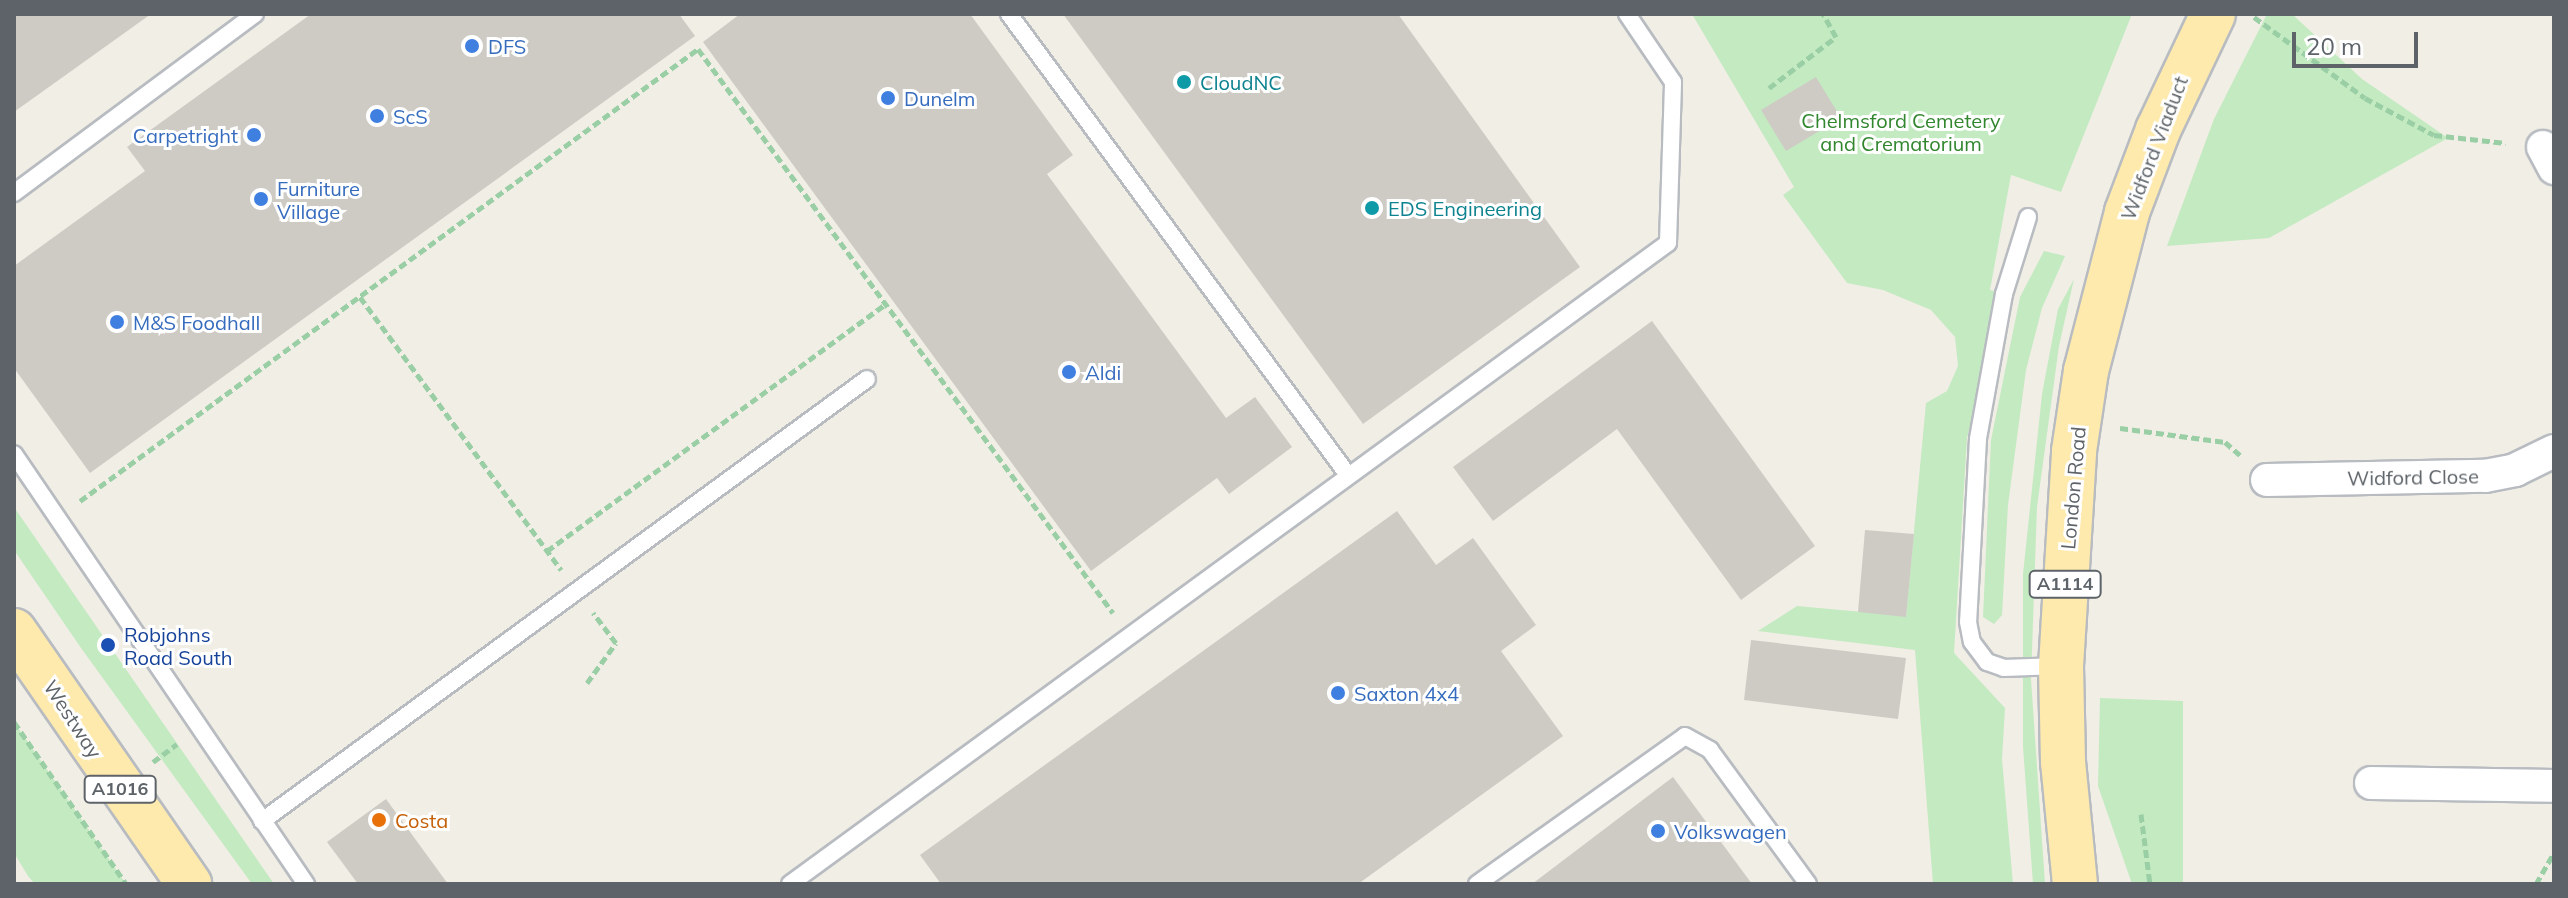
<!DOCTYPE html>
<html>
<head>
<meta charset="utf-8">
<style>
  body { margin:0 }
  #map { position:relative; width:2568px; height:898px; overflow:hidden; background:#f1eee6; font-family:Mulish,sans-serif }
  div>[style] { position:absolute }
  .green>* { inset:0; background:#c4eac1 }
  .building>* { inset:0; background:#cecbc5 }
  .path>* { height:5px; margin-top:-2.5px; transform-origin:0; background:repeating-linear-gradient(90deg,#9acea5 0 8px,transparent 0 12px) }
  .roads { filter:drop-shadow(2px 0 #b8bcc1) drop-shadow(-2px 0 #b8bcc1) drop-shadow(0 2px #b8bcc1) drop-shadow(0 -2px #b8bcc1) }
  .service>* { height:16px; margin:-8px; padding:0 8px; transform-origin:8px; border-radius:8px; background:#fff }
  .minor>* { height:32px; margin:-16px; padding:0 16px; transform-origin:16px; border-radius:16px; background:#fff }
  .primary>* { height:44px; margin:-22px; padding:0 22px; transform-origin:22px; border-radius:22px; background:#ffeaad }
  .dots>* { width:22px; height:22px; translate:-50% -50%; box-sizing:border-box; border:4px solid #fff; border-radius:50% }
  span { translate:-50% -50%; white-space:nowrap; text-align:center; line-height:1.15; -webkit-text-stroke:6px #fff; paint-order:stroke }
  .shield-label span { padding:2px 6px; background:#fff; border:2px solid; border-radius:6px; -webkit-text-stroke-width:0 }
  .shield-label { font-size:18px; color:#5d6368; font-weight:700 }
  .shop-label { font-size:20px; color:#366cbe }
  .left { translate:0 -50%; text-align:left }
  .right { translate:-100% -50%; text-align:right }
  .culture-label { font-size:20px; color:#0d838f }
  .park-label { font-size:20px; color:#31862e }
  .street-label { font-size:20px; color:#5d6368 }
  .transit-label { font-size:20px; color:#164399 }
  .food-label { font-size:20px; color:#c56008 }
  .frame { position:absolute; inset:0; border:16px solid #5d6368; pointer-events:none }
  .scale { position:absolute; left:2292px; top:32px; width:126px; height:36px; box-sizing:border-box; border:4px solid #5d6368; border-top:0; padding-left:10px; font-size:24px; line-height:28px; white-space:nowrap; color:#5d6368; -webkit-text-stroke:6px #fff; paint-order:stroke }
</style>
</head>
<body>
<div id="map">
  <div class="green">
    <div style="clip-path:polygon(1692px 14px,2132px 14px,2061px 192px,2011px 175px,1990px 290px,2004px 294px,1967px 438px,1954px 653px,2005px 708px,2002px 759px,2013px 884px,1933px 884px,1915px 650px,1758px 631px,1797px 606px,1906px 616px,1926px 403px,1947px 391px,1958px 366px,1955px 337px,1931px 310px,1883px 290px,1847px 283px,1783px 195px,1794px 187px)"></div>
    <div style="clip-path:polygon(2267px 14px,2292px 14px,2362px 79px,2448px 138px,2269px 238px,2167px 246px,2214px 119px)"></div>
    <div style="clip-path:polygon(2044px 251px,2065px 256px,2042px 308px,2026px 370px,2008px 505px,2002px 615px,1994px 624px,1983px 617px,1991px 440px,2020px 297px)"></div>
    <div style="clip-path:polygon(2074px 279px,2059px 346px,2037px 507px,2031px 679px,2045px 884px,2033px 884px,2023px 747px,2023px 574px,2042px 394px,2058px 309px)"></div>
    <div style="clip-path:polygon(14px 507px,274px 884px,252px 884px,81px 648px,14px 550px)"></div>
    <div style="clip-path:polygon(2100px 698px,2183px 701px,2183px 884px,2132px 884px,2098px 786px)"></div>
    <div style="clip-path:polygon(14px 722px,82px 820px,126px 884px,35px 884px,28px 876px,14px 853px)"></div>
  </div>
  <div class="building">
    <div style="clip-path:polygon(14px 14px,151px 14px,14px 112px)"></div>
    <div style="clip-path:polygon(311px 14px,679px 14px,695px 36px,90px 473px,14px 368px,14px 266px,145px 171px,127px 147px)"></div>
    <div style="clip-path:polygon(740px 14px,970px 14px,1073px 155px,1047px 174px,1226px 418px,1255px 397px,1292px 447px,1229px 494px,1217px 478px,1091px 571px,703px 42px)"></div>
    <div style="clip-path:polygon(1063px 14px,1398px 14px,1580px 267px,1363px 424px)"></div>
    <div style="clip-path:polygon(1816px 77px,1841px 118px,1786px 151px,1761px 110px)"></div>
    <div style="clip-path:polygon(1652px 321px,1815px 546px,1741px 600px,1617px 429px,1493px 521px,1453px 467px)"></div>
    <div style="clip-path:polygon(1397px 511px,1436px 565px,1473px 538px,1536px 625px,1501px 651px,1563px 736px,1358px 884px,941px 884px,920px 855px)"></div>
    <div style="clip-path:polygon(1865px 530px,1914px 534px,1906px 617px,1858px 612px)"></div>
    <div style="clip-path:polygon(1751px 640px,1906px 658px,1898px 719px,1744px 700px)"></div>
    <div style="clip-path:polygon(1673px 777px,1752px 884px,1532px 884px)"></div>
    <div style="clip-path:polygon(386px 799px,448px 884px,358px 884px,327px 842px)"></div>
  </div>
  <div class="path">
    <div style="left:2254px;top:17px;width:137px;rotate:36.1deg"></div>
    <div style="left:2365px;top:98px;width:78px;rotate:28.2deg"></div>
    <div style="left:2434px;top:135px;width:72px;rotate:6.3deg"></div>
    <div style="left:1769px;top:88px;width:84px;rotate:-37.3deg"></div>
    <div style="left:1836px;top:37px;width:26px;rotate:-119deg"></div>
    <div style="left:360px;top:297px;width:339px;rotate:53.6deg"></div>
    <div style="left:2120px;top:428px;width:106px;rotate:7.6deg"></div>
    <div style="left:2225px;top:442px;width:20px;rotate:41deg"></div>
    <div style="left:80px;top:501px;width:766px;rotate:-36.18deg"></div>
    <div style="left:698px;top:49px;width:700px;rotate:53.65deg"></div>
    <div style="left:547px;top:551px;width:419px;rotate:-36.1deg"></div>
    <div style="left:587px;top:683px;width:49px;rotate:-54.1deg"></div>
    <div style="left:616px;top:643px;width:38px;rotate:-127deg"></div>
    <div style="left:14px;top:722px;width:197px;rotate:55.3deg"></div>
    <div style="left:153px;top:762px;width:30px;rotate:-37deg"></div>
    <div style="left:2141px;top:814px;width:71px;rotate:82.7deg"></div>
    <div style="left:2536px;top:884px;width:36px;rotate:-60deg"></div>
  </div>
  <div class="roads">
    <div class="service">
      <div style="left:1009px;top:14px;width:572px;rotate:53.67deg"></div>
      <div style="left:14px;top:193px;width:300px;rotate:-36.6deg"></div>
      <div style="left:2028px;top:217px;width:81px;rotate:107.3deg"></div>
      <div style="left:2004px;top:294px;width:147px;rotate:100.2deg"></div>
      <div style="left:1978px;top:439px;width:183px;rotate:93.1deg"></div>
      <div style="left:1968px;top:622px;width:20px;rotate:79deg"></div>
      <div style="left:1972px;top:642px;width:25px;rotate:53deg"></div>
      <div style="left:1987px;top:662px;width:18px;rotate:19deg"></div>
      <div style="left:2004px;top:668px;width:55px;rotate:-2.1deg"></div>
      <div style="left:14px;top:454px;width:520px;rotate:55.82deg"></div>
      <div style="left:262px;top:821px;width:749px;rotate:-36.15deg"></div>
      <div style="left:790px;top:884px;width:1087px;rotate:-36.13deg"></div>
      <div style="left:1668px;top:243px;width:161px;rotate:-88.2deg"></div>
      <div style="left:1673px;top:82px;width:82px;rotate:-124.1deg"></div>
      <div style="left:1477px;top:884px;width:255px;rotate:-35.4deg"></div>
      <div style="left:1685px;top:736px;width:29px;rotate:29deg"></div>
      <div style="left:1710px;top:750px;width:166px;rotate:53.8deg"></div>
    </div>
    <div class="minor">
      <div style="left:2543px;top:147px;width:24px;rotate:62deg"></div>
      <div style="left:2267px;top:480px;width:218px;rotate:-1.1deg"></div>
      <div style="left:2485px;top:476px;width:31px;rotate:-11deg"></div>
      <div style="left:2515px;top:470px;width:43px;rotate:-26deg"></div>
      <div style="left:2371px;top:783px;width:183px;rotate:0.9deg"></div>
    </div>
    <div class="primary">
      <div style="left:14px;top:631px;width:308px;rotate:55.3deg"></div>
      <div style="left:2075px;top:884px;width:123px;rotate:-95.6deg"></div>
      <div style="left:2063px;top:762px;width:96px;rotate:-91.2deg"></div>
      <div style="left:2061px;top:666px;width:215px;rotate:-86.5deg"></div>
      <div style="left:2074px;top:451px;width:81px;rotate:-81.5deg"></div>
      <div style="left:2086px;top:371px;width:164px;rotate:-75.5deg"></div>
      <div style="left:2127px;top:212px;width:88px;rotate:-69.3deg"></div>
      <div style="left:2158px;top:130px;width:128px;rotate:-64.6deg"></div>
    </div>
  </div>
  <div class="dots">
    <div style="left:472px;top:46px;background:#3f7fe0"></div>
    <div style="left:1184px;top:82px;background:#0f9aa8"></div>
    <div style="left:888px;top:98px;background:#3f7fe0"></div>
    <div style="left:377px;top:116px;background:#3f7fe0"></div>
    <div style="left:254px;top:135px;background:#3f7fe0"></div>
    <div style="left:261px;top:199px;background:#3f7fe0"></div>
    <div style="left:1372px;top:208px;background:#0f9aa8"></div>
    <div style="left:117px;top:322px;background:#3f7fe0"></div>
    <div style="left:1069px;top:372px;background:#3f7fe0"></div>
    <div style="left:108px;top:645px;background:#1a4fb4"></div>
    <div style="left:1338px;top:693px;background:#3f7fe0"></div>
    <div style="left:379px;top:820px;background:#e8710a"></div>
    <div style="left:1658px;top:831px;background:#3f7fe0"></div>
  </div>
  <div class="shield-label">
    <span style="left:2065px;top:584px">A1114</span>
    <span style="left:120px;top:789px">A1016</span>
  </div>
  <div class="shop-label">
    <span class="left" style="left:488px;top:46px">DFS</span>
    <span class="left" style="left:904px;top:98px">Dunelm</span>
    <span class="left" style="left:393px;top:116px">ScS</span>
    <span class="right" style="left:238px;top:135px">Carpetright</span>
    <span class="left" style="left:277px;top:200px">Furniture<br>Village</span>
    <span class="left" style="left:133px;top:322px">M&amp;S Foodhall</span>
    <span class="left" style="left:1085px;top:372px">Aldi</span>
    <span class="left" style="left:1354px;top:693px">Saxton 4x4</span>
    <span class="left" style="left:1674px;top:831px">Volkswagen</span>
  </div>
  <div class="culture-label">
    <span class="left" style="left:1200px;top:82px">CloudNC</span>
    <span class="left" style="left:1388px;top:208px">EDS Engineering</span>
  </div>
  <div class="park-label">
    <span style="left:1901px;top:132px">Chelmsford Cemetery<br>and Crematorium</span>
  </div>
  <div class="street-label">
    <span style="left:2154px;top:148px;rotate:-69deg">Widford Viaduct</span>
    <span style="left:2413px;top:477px;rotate:-1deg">Widford Close</span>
    <span style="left:2073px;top:488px;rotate:-85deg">London Road</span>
    <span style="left:73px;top:719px;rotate:57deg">Westway</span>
  </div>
  <div class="transit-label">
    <span class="left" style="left:124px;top:646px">Robjohns<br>Road South</span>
  </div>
  <div class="food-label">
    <span class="left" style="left:395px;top:820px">Costa</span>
  </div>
  <div class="frame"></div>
  <div class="scale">20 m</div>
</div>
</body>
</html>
